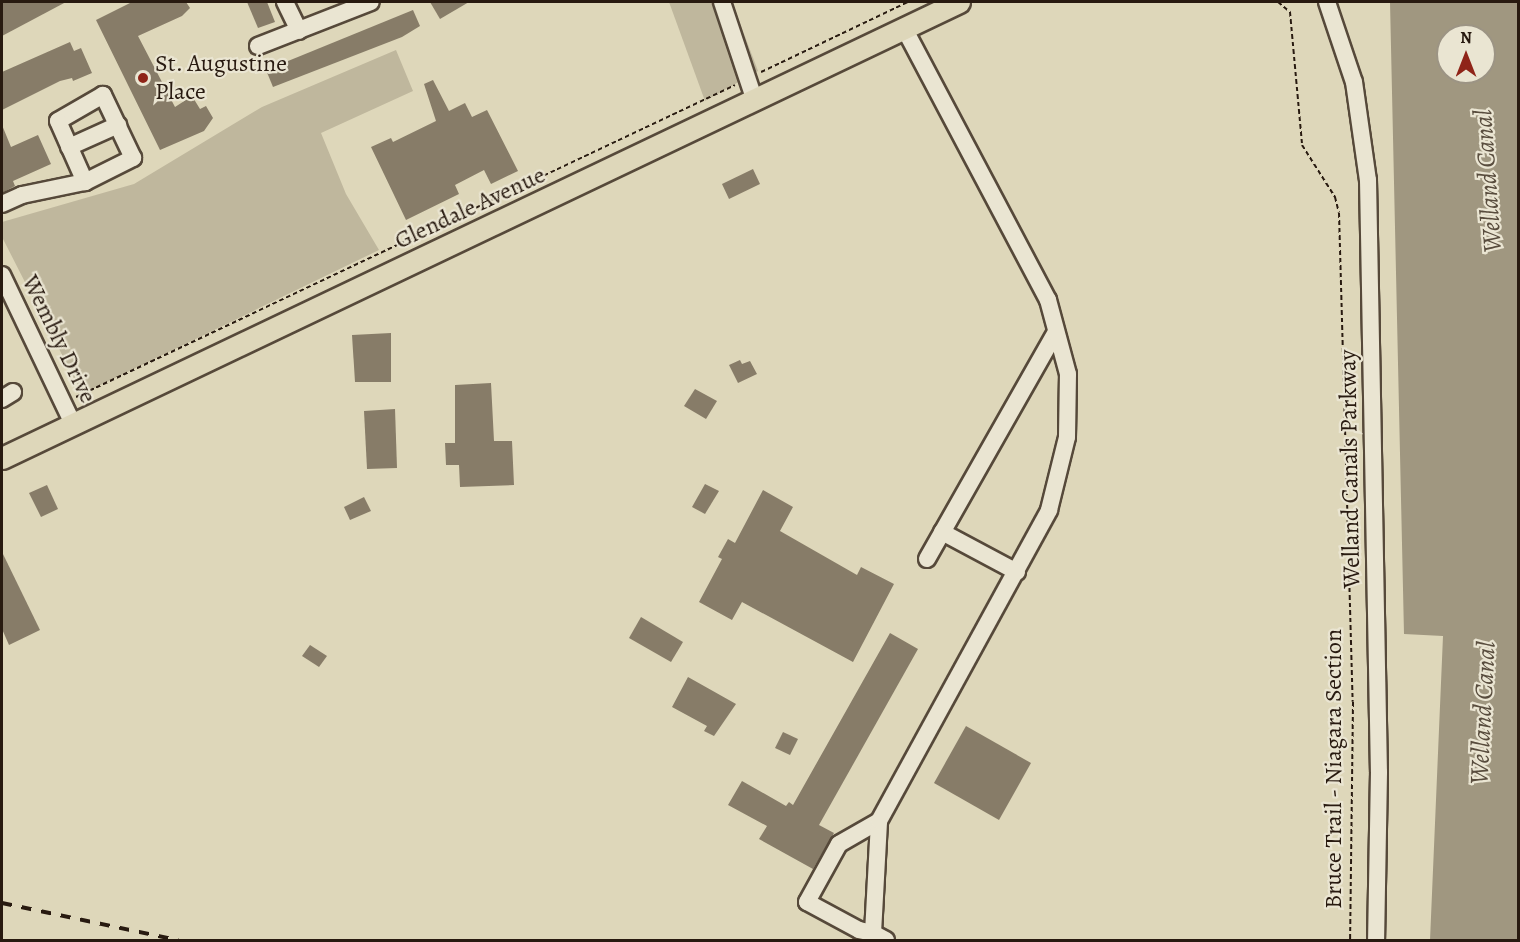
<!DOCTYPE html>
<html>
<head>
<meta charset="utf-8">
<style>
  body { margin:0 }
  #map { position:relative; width:1520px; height:942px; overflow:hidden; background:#ded7ba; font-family:Alegreya,serif }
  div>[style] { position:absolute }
  .green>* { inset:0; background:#bfb79d }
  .water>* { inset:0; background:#a09780 }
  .building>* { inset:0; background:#877c68 }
  .path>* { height:2px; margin-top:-1px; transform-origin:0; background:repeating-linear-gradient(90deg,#281a10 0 4.5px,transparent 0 7.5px) }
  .roads { filter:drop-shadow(2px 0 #56493a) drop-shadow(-2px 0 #56493a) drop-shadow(0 2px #56493a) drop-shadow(0 -2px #56493a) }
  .minor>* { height:16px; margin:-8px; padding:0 8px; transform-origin:8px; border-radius:8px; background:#eae5d2 }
  .major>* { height:21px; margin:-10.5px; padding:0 10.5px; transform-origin:10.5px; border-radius:10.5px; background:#ded7ba }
  .rail>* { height:4px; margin-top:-2px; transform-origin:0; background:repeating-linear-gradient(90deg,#281a10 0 10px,transparent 0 20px) }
  .dots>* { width:16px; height:16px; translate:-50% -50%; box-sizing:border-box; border:3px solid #eae5d2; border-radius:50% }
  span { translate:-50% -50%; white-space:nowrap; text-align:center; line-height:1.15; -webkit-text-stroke:4.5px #eae5d2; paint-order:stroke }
  .poi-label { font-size:24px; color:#281a10 }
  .left { translate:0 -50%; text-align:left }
  .street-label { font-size:24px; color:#281a10 }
  .water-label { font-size:26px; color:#584c3d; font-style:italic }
  .frame { position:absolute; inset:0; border:3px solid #281a10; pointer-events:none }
  .north { position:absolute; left:1436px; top:24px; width:60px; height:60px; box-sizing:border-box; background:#eae5d2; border:2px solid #9c9484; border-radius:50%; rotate:0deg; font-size:16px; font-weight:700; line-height:24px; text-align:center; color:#281a10 }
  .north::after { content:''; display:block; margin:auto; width:21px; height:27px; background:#8f2418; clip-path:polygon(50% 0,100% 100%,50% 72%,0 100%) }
</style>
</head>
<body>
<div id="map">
  <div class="green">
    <div style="clip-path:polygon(669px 2px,732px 2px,758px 71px,705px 101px)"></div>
    <div style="clip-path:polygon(396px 50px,413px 91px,321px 133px,346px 194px,379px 250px,82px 394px,2px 237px,2px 222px,134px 184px,262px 107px)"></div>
  </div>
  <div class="water">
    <div style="clip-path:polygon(evenodd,1390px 2px,1518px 2px,1518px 940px,1430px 940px,1443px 636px,1404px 634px,1390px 2px,1448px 36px,1484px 36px,1484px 72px,1448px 72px,1448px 36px)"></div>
  </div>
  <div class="building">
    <div style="clip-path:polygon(2px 2px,66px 2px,2px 36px)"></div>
    <div style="clip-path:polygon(132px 2px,186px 2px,190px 8px,182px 16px,138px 36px,175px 107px,192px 96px,200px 109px,206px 106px,213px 118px,204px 131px,160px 150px,96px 20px)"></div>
    <div style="clip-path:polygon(247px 2px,267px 2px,275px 22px,258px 28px)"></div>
    <div style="clip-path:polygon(430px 2px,469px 2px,440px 19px)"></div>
    <div style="clip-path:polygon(413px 10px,420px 26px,402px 37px,273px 87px,266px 70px)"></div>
    <div style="clip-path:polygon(70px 42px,74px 51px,81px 48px,92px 73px,73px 81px,72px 78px,60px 81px,2px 110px,2px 72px)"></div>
    <div style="clip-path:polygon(433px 80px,449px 111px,465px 103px,472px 117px,487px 110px,518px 171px,491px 184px,484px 170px,455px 185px,459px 194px,406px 220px,371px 147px,391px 138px,393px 142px,436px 121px,424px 84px)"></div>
    <div style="clip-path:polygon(2px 125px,11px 147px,38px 135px,51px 164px,13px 181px,15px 186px,2px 193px)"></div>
    <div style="clip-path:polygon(753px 169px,760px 184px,729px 199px,722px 184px)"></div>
    <div style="clip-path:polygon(391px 333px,391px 382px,355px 382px,352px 335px)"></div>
    <div style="clip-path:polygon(740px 360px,742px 364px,750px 361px,757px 374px,738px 383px,729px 365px)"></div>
    <div style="clip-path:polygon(491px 383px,494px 441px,512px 441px,514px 485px,460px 487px,459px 465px,446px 465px,445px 443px,455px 443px,455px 385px)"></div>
    <div style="clip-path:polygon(695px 389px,717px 401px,706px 419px,684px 406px)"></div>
    <div style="clip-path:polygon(395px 409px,397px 468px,367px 469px,364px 411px)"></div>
    <div style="clip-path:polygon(705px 484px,719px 491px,705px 514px,692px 507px)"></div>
    <div style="clip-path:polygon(47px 485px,58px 509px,41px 517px,29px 493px)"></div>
    <div style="clip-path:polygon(763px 490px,793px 507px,780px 531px,857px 575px,861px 567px,894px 584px,853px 662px,742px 602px,732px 620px,699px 602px,722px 559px,718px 557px,728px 539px,735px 543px)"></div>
    <div style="clip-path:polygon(364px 497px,371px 511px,350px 520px,344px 507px)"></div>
    <div style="clip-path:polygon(2px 552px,40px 630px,9px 645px,2px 629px)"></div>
    <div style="clip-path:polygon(641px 617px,683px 642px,671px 662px,629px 638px)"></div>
    <div style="clip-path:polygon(890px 633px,918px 649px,819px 825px,834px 833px,813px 869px,759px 839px,767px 826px,728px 805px,742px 781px,786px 806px,789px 802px,793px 805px)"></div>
    <div style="clip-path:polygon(310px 645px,327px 656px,319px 667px,302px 656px)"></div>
    <div style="clip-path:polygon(688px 677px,736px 704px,714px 736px,704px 731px,707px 726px,672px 707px)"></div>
    <div style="clip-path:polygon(966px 726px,1031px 763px,999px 820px,934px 783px)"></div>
    <div style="clip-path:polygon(783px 732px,798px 739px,790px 755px,775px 748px)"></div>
  </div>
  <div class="path">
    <div style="left:1278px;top:2px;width:16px;rotate:40deg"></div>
    <div style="left:1290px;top:12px;width:134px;rotate:84.8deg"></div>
    <div style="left:1302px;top:145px;width:62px;rotate:57.6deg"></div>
    <div style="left:1335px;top:197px;width:16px;rotate:76deg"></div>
    <div style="left:1339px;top:213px;width:489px;rotate:88.4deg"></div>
    <div style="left:1353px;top:702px;width:238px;rotate:90.7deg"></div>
    <div style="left:761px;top:72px;width:163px;rotate:-25.5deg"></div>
    <div style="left:76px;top:397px;width:729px;rotate:-25.33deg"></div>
  </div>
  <div class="roads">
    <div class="minor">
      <div style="left:285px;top:2px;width:32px;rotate:64deg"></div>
      <div style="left:722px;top:2px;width:104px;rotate:71.6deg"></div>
      <div style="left:1327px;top:2px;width:84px;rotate:71.4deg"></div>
      <div style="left:1354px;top:82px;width:99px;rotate:81.9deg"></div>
      <div style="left:1368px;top:180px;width:592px;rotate:88.94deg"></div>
      <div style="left:1379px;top:772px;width:168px;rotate:91deg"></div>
      <div style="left:258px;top:46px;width:121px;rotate:-21.3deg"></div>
      <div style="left:69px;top:147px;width:54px;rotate:-24.2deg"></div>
      <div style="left:2px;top:204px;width:22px;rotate:-24deg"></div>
      <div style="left:22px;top:195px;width:64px;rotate:-11.7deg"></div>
      <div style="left:85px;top:182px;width:54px;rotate:-26.6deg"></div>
      <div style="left:133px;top:158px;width:70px;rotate:-115.5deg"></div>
      <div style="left:103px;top:95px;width:52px;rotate:150deg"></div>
      <div style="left:58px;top:121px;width:67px;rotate:66.1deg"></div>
      <div style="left:2px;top:275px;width:165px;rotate:64.5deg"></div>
      <div style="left:2px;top:399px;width:13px;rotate:-32deg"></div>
      <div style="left:942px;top:532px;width:85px;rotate:28.1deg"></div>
      <div style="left:927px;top:559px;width:261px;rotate:-60.4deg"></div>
      <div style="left:873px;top:933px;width:14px;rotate:-168deg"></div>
      <div style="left:859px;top:930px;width:59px;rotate:-151.7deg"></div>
      <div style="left:807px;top:902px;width:66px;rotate:-61.1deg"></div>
      <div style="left:839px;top:844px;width:46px;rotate:-29.9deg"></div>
      <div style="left:886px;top:940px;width:15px;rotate:-152deg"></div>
      <div style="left:873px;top:933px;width:112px;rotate:-86.9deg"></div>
      <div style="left:879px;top:821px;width:354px;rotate:-61.3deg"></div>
      <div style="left:1049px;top:510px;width:75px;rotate:-76.1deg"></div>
      <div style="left:1067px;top:437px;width:63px;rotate:-89.1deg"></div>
      <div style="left:1068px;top:374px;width:77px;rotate:-105.1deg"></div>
      <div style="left:1048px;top:300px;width:308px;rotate:-117.9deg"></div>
    </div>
    <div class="major">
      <div style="left:2px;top:458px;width:1060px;rotate:-25.48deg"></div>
    </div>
  </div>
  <div class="rail">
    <div style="left:2px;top:903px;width:180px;rotate:11.9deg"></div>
  </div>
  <div class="dots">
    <div style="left:143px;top:78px;background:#8f2418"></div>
  </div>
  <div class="poi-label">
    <span class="left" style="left:155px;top:78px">St. Augustine<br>Place</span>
  </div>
  <div class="street-label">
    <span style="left:470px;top:208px;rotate:-25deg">Glendale Avenue</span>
    <span style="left:59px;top:339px;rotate:64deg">Wembly Drive</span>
    <span style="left:1350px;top:469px;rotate:-91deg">Welland Canals Parkway</span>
    <span style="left:1334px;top:769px;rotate:-90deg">Bruce Trail - Niagara Section</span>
  </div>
  <div class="water-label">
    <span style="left:1488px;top:181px;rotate:-94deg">Welland Canal</span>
    <span style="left:1483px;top:713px;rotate:-87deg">Welland Canal</span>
  </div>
  <div class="frame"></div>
  <div class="north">N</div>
</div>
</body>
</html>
